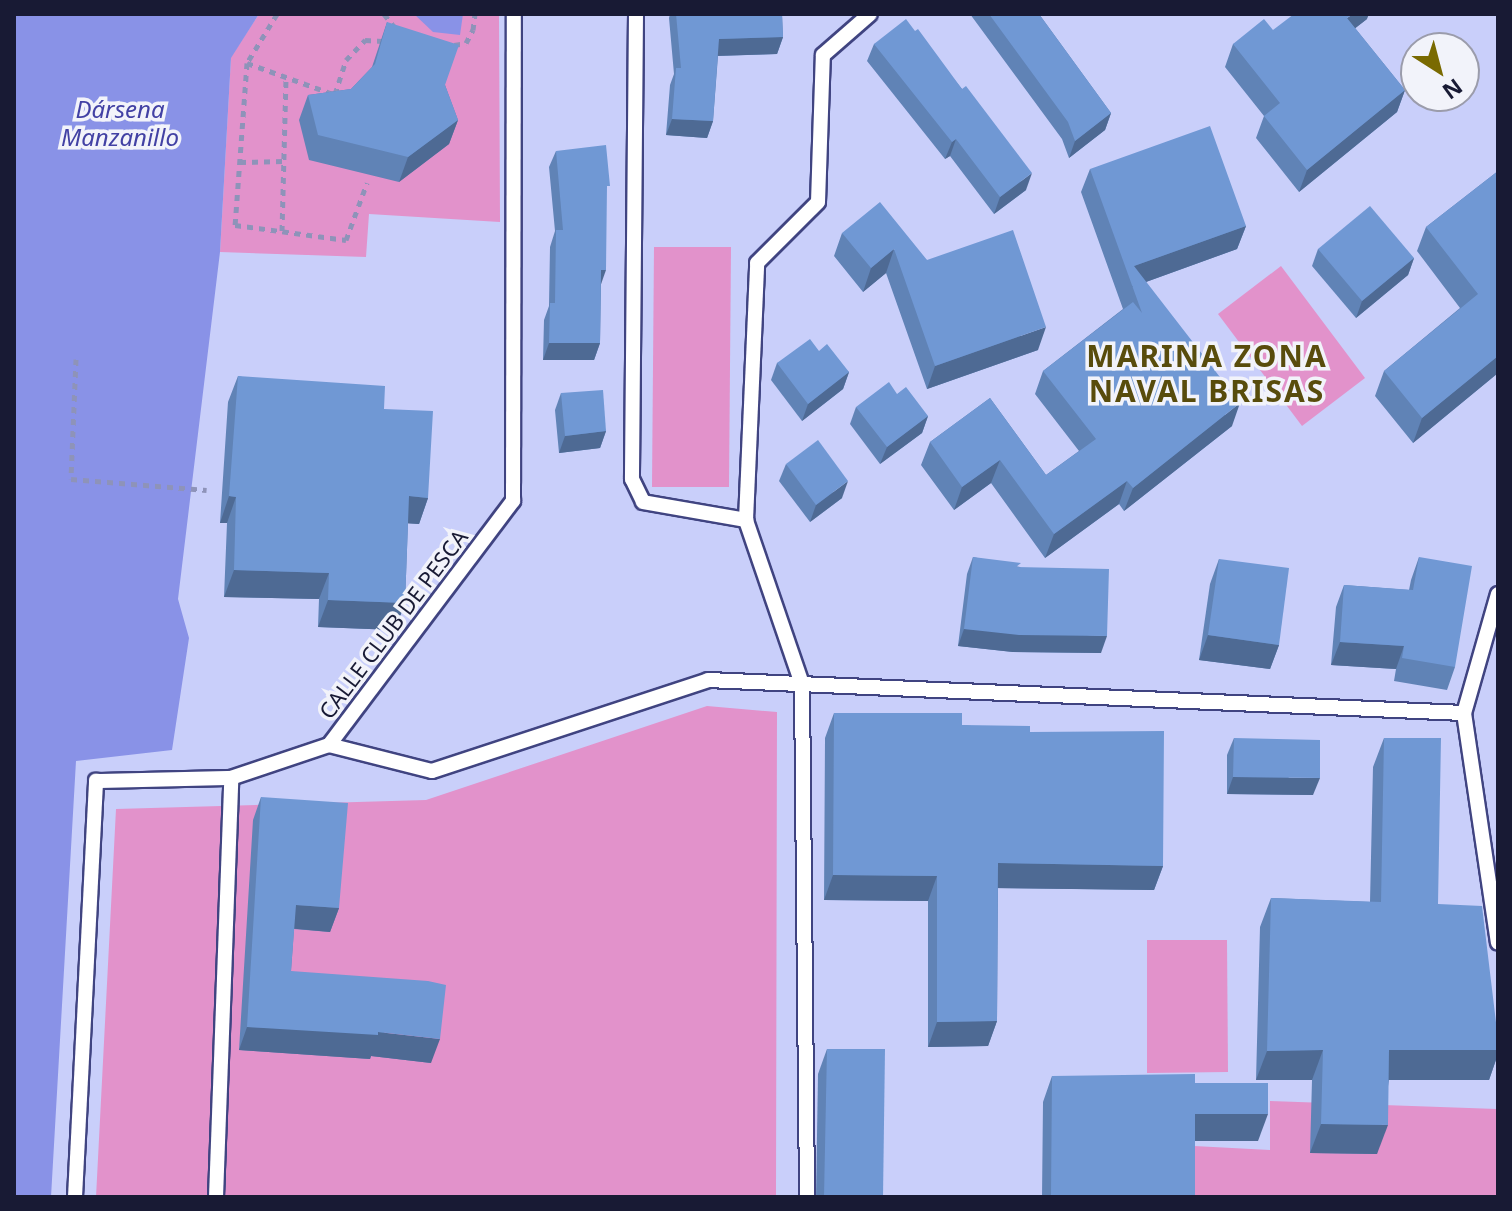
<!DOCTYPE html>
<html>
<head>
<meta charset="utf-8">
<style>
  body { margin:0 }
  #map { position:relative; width:1512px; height:1211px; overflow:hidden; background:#c9cffa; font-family:"Noto Sans",sans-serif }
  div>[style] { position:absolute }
  .green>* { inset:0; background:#e292cb }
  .water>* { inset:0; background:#8992e7 }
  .path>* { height:5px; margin-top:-2.5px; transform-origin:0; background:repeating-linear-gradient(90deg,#8e93b9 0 6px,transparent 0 12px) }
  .roads { filter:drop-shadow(2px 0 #404481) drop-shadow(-2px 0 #404481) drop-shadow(0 2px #404481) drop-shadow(0 -2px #404481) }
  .service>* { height:14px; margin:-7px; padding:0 7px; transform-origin:7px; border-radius:7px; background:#fff }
  .wall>* { inset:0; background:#6083b6 }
  .shaded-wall>* { inset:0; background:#4e6a94 }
  .building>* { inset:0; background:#7098d4 }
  span { translate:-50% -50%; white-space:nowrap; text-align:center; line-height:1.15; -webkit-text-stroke:7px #f2f3fa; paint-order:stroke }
  .street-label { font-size:22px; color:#181a34 }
  .water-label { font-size:24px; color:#4241a4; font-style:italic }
  .district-label { font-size:30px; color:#584c0c; font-weight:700; letter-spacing:2px }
  .frame { position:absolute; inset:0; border:16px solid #181a34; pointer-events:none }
  .north { position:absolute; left:1400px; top:32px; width:80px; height:80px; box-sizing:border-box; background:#f2f3fa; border:2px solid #9b9cab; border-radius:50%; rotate:144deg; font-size:22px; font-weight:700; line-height:32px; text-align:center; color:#181a34 }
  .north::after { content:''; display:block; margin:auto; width:28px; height:36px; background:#7a6a01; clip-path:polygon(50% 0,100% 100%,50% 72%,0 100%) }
</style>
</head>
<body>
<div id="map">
  <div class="green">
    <div style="clip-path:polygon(259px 14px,499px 14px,500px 222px,369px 214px,366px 257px,220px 252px,231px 57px)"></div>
    <div style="clip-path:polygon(654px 247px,731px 247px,729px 487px,652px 487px)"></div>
    <div style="clip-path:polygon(1281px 266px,1365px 378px,1302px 426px,1218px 314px)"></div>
    <div style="clip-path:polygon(707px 706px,777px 712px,776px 1197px,96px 1197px,116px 809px,426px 800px)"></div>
    <div style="clip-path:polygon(1147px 940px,1227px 940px,1228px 1072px,1147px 1073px)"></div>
    <div style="clip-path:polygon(1270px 1101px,1497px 1109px,1498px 1197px,1195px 1197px,1194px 1146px,1270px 1150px)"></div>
  </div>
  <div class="water">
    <div style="clip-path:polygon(14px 14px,259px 14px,231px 58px,220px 252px,178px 599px,189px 638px,172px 750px,76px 761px,51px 1197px,14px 1197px)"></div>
    <div style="clip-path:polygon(414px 14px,463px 14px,460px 35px,433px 32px)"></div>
  </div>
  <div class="path">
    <div style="left:277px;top:14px;width:57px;rotate:121.5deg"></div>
    <div style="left:247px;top:63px;width:162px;rotate:94.2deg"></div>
    <div style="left:235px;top:225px;width:112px;rotate:7.7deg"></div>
    <div style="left:346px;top:240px;width:61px;rotate:-69.8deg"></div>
    <div style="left:384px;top:14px;width:19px;rotate:51deg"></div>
    <div style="left:454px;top:45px;width:12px;rotate:-9deg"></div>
    <div style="left:466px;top:43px;width:15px;rotate:-62deg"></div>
    <div style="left:473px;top:30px;width:16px;rotate:-83deg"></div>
    <div style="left:247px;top:63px;width:91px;rotate:19.8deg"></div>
    <div style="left:335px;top:94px;width:36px;rotate:-72deg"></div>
    <div style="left:346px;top:60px;width:28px;rotate:-46deg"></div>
    <div style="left:365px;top:40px;width:22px;rotate:3deg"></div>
    <div style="left:240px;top:162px;width:44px;rotate:-1.3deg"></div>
    <div style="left:282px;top:231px;width:151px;rotate:-88.5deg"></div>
    <div style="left:76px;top:359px;width:120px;rotate:92.4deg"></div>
    <div style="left:71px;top:479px;width:136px;rotate:4.6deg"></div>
  </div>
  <div class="roads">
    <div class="service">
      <div style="left:636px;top:14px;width:465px;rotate:90.5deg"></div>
      <div style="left:632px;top:479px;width:25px;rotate:64deg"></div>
      <div style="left:643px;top:502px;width:105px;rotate:9.9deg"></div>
      <div style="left:1498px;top:594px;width:124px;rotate:105.9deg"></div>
      <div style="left:1464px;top:713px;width:232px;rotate:81.6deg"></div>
      <div style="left:329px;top:745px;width:106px;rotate:14.2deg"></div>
      <div style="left:432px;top:771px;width:291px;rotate:-18.2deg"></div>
      <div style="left:708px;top:680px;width:757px;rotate:2.5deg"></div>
      <div style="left:75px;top:1197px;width:417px;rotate:-87.1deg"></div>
      <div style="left:96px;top:781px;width:135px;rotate:-1.3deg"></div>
      <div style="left:216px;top:1197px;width:419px;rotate:-87.9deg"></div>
      <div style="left:231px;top:778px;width:103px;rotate:-18.6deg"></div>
      <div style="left:329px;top:745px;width:306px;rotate:-53deg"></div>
      <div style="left:513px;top:501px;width:487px;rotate:-89.9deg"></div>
      <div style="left:807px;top:1197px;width:513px;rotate:-90.56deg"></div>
      <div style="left:802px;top:684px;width:173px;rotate:-108.9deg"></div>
      <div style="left:746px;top:520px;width:257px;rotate:-87.5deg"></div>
      <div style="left:757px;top:263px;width:86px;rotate:-45deg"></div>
      <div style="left:818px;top:202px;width:147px;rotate:-88.1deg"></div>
      <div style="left:823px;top:55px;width:62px;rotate:-41.1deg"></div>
    </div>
  </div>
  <div class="wall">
    <div style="clip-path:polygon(670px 14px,782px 14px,783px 37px,777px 54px,718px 56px,713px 121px,707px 138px,666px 135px,670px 85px,674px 74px,669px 18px)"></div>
    <div style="clip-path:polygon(970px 14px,1039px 14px,1111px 113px,1105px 130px,1069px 158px,1062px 139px)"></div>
    <div style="clip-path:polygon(1367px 19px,1355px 28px,1405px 90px,1397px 112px,1299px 192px,1256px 138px,1264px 116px,1225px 67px,1233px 44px,1273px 30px)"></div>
    <div style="clip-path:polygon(387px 22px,445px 85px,458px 120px,449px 144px,399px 182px,309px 160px,299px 120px,308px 95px,351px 89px,372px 67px)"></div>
    <div style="clip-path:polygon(915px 31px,962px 89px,1026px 190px,994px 214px,950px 156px,945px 159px,867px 61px,874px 44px)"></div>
    <div style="clip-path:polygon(556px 151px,606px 195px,601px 285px,600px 343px,594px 360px,543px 360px,544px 320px,549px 306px,550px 247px,555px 231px,549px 167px)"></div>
    <div style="clip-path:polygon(1090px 169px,1246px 226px,1237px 249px,1146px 282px,1232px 426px,1124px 511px,1119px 504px,1045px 558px,991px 483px,954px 510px,921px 465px,930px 442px,990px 398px,1046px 475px,1079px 451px,1035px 394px,1043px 371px,1123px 309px,1081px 192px)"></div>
    <div style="clip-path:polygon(1498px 171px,1498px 373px,1413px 443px,1375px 396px,1384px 371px,1460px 308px,1417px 251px,1426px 227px)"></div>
    <div style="clip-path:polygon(842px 233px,927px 260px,1038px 350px,927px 389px,886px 273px,863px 292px,834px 256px)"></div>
    <div style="clip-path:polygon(1318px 249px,1414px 258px,1408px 275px,1356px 318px,1312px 266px)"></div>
    <div style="clip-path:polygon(819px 351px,849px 372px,843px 389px,802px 421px,771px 380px,777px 363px)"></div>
    <div style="clip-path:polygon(238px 376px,384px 409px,428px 498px,419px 524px,408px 523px,405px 603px,395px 630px,318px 627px,319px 599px,224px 597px,227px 523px,220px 523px,228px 402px)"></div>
    <div style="clip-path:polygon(561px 393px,606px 431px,600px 448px,559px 453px,555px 410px)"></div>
    <div style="clip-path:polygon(856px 407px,928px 416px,922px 433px,880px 464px,850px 424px)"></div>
    <div style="clip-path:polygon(786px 464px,842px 498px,810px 522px,779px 481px)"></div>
    <div style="clip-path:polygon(973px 557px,1020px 567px,1101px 653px,1013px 652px,958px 646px,967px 574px)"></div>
    <div style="clip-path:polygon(1419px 557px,1455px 667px,1447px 690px,1394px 681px,1396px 669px,1331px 665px,1336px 607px,1344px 585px,1409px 590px,1411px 580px)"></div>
    <div style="clip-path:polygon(1219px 559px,1279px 645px,1270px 669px,1199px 660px,1210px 584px)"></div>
    <div style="clip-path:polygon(834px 713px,962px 725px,1030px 732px,1163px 866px,1154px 890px,998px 888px,997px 1021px,988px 1046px,928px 1047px,928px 901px,824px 900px,825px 738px)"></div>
    <div style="clip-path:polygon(1234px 738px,1313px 795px,1227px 794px,1227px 755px)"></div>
    <div style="clip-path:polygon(1384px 738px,1438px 904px,1498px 1050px,1498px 1054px,1489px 1080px,1389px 1080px,1377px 1154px,1310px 1153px,1312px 1080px,1256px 1080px,1260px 927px,1271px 898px,1370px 902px,1373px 767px)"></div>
    <div style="clip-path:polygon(261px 797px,339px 908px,330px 932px,294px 929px,291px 971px,431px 1063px,371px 1056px,370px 1059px,239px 1050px,253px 820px)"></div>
    <div style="clip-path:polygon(827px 1049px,883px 1197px,816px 1197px,818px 1074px)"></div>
    <div style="clip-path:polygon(1052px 1076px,1195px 1083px,1258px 1141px,1195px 1141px,1195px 1197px,1042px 1197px,1043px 1102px)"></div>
  </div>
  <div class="shaded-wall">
    <div style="clip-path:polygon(1353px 14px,1369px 14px,1367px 19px,1339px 41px,1347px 18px)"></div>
    <div style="clip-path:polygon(783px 37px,777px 54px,713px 56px,719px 39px)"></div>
    <div style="clip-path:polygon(1405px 90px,1397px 112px,1299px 192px,1307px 170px)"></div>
    <div style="clip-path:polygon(1111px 113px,1105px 130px,1069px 158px,1075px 141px)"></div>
    <div style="clip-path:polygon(672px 119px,713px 121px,707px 138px,666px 135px)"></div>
    <div style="clip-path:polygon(458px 120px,449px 144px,399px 182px,408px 157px)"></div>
    <div style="clip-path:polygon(956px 139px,950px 156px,945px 159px,952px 142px)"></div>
    <div style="clip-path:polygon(1032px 173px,1026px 190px,994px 214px,1000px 197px)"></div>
    <div style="clip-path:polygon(1246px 226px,1237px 249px,1132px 287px,1134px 266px)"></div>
    <div style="clip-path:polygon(894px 249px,886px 273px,863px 292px,871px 268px)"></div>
    <div style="clip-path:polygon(1414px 258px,1408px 275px,1356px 318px,1362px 301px)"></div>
    <div style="clip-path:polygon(601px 270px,606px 270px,600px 287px)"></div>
    <div style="clip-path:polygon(1046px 327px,1038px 350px,927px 389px,935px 366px)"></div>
    <div style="clip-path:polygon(549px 343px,600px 343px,594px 360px,543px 360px)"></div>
    <div style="clip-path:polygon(1498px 356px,1498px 373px,1413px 443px,1422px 418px)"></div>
    <div style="clip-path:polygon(849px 372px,843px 389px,802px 421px,808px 404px)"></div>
    <div style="clip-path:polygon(1240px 403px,1232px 426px,1124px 511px,1133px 488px)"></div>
    <div style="clip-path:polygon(928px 416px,922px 433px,880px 464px,887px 447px)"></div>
    <div style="clip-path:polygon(606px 431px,600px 448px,559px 453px,565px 436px)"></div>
    <div style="clip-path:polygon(1000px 460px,991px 483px,954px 510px,962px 487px)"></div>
    <div style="clip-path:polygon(848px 481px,842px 498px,810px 522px,816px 505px)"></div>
    <div style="clip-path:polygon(1127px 481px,1119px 504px,1045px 558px,1054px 534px)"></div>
    <div style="clip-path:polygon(229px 496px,236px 497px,227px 523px,220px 523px)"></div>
    <div style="clip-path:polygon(409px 496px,428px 498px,419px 524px,400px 523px)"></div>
    <div style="clip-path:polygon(234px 570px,329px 573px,319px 599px,224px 597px)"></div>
    <div style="clip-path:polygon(328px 600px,405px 603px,395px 630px,318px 627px)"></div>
    <div style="clip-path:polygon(964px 629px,1107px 636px,1101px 653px,1013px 652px,958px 646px)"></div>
    <div style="clip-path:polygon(1208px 635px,1279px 645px,1270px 669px,1199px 660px)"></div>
    <div style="clip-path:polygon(1340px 642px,1404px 646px,1396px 669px,1331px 665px)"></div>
    <div style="clip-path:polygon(1233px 777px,1320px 778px,1313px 795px,1227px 794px)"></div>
    <div style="clip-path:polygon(998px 863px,1163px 866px,1154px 890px,989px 888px)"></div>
    <div style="clip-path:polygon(833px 875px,937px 876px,928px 901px,824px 900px)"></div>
    <div style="clip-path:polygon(296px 905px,339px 908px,330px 932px,287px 928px)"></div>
    <div style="clip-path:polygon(997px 1021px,988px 1046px,928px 1047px,937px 1022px)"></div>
    <div style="clip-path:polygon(247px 1027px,378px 1032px,440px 1039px,431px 1063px,371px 1056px,370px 1059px,239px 1050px)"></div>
    <div style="clip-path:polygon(1323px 1050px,1312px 1080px,1256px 1080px,1267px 1051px)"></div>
    <div style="clip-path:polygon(1389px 1050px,1498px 1050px,1498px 1054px,1489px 1080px,1378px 1080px)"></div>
    <div style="clip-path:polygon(1195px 1114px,1268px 1114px,1258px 1141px,1185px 1141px)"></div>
    <div style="clip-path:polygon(1321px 1124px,1388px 1125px,1377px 1154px,1310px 1153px)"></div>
  </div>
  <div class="building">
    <div style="clip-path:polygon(676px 14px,782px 14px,783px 37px,719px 39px,713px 121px,672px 119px,676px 68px,681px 68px)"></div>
    <div style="clip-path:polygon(989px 14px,1039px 14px,1111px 113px,1075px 141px,1068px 122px)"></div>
    <div style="clip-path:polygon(1294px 14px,1353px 14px,1347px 18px,1405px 90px,1307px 170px,1264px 116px,1280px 103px,1233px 44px,1264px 19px,1273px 30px)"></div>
    <div style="clip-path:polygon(906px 19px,915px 31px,918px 29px,962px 89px,966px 86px,1032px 173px,1000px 197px,956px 139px,952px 142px,874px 44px)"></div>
    <div style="clip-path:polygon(387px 22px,459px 45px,445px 85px,458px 120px,408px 157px,318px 135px,308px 95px,351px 89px,375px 64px)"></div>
    <div style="clip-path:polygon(1210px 126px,1246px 226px,1134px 266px,1240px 403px,1133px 488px,1127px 481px,1054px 534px,1000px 460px,962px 487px,930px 442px,990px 398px,1046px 475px,1096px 439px,1043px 371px,1133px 302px,1142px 313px,1090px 169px)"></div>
    <div style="clip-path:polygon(606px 145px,610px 186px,607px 186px,606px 270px,601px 270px,600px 343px,549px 343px,550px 303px,555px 303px,556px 230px,563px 230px,556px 151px)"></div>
    <div style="clip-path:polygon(1498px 171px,1498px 356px,1422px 418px,1384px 371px,1478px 294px,1426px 227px)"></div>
    <div style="clip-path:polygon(880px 202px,927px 260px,1013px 230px,1046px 327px,935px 366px,894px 249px,871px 268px,842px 233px)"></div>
    <div style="clip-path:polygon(1370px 206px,1414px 258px,1362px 301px,1318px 249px)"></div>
    <div style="clip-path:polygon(810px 339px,819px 351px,827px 344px,849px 372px,808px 404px,777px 363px)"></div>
    <div style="clip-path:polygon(238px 376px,385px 386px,384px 409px,433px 411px,428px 498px,409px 496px,405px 603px,328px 600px,329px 573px,234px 570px,236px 497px,229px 496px)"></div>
    <div style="clip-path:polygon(889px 382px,897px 394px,906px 387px,928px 416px,887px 447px,856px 407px)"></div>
    <div style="clip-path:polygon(603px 390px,606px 431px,565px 436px,561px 393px)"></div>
    <div style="clip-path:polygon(818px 440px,848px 481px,816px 505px,786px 464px)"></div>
    <div style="clip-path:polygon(973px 557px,1021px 563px,1016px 567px,1109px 569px,1107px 636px,1019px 635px,964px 629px)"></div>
    <div style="clip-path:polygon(1419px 557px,1472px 566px,1455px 667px,1402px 658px,1404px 646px,1340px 642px,1344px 585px,1413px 590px)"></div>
    <div style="clip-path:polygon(1219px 559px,1289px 568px,1279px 645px,1208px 635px)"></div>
    <div style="clip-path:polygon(834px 713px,962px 713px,962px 725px,1030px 726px,1030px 732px,1164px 731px,1163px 866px,998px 863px,997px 1021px,937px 1022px,937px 876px,833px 875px)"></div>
    <div style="clip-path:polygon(1234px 738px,1320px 740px,1320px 778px,1233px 777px)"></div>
    <div style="clip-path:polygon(1384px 738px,1441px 738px,1438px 904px,1482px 906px,1498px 1039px,1498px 1050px,1389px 1050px,1388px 1125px,1321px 1124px,1323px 1050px,1267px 1051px,1271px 898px,1381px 902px)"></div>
    <div style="clip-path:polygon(261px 797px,348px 803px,339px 908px,296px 905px,291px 971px,428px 981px,446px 985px,440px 1039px,378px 1032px,378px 1035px,247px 1027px)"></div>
    <div style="clip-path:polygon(827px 1049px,885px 1049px,883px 1197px,824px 1197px)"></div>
    <div style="clip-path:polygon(1195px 1074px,1195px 1083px,1268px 1083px,1268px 1114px,1195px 1114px,1195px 1197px,1051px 1197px,1052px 1076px)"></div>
  </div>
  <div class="street-label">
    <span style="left:393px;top:624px;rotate:-53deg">CALLE CLUB DE PESCA</span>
  </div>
  <div class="water-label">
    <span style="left:120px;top:123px">Dársena<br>Manzanillo</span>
  </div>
  <div class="district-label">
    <span style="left:1207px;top:373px">MARINA ZONA<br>NAVAL BRISAS</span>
  </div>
  <div class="frame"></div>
  <div class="north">N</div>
</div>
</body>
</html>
